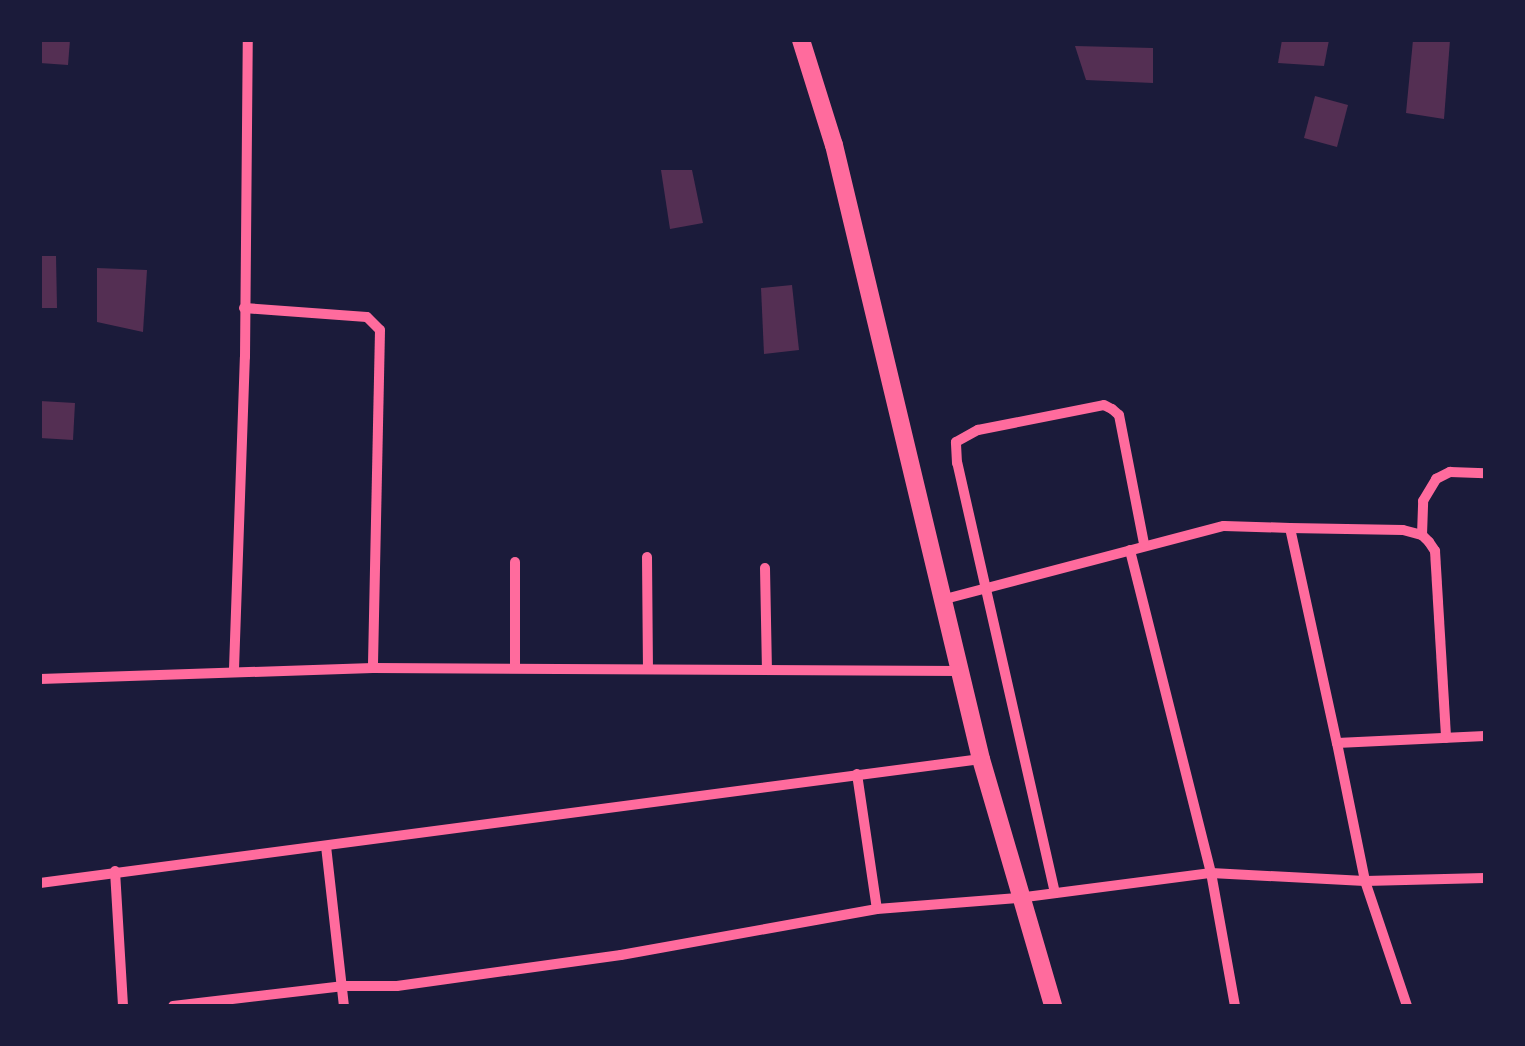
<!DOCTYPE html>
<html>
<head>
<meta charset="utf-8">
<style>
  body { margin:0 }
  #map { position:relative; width:1525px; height:1046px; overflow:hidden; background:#1b1b3a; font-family:Commissioner,sans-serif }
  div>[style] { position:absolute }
  .building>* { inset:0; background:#542f53 }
  .minor>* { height:10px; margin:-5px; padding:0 5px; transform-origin:5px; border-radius:5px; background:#ff6b9d }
  .tertiary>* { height:18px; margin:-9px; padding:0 9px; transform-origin:9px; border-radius:9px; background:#ff6b9d }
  span { translate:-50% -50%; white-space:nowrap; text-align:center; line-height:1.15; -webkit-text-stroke:9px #1b1b3a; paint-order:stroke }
  .frame { position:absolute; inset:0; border:42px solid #1b1b3a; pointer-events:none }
</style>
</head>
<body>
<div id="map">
  <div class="building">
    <div style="clip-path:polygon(40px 40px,70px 40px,68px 65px,40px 63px)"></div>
    <div style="clip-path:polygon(1282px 40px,1329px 40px,1324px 66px,1278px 63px)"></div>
    <div style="clip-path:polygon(1413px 40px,1450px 40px,1444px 119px,1406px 113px)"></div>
    <div style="clip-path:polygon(1075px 46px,1153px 48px,1153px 83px,1086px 80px)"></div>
    <div style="clip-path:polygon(1315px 96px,1348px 105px,1337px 147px,1304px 138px)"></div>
    <div style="clip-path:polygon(661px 170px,692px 170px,703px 223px,670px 229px)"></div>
    <div style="clip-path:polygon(40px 256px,56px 256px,57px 308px,40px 308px)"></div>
    <div style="clip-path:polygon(97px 268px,147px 270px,143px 332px,97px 322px)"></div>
    <div style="clip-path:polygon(792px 285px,799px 350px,764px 354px,761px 288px)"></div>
    <div style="clip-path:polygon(40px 401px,75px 403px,73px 440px,40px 438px)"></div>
  </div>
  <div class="minor">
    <div style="left:244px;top:308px;width:123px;rotate:4.2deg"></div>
    <div style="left:367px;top:317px;width:18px;rotate:45deg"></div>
    <div style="left:380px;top:330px;width:338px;rotate:91.2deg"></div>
    <div style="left:1290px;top:528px;width:113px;rotate:1deg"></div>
    <div style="left:1403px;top:530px;width:20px;rotate:15deg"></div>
    <div style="left:1422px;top:535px;width:10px;rotate:45deg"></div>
    <div style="left:1429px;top:542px;width:11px;rotate:56deg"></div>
    <div style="left:1435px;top:551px;width:187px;rotate:86.6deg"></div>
    <div style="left:1422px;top:535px;width:34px;rotate:-88deg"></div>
    <div style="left:1423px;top:501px;width:26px;rotate:-59deg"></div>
    <div style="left:1436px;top:479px;width:16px;rotate:-27deg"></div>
    <div style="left:1450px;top:472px;width:35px;rotate:2deg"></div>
    <div style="left:647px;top:557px;width:112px;rotate:89.5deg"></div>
    <div style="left:515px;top:562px;width:106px;rotate:90deg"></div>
    <div style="left:765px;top:568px;width:102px;rotate:88.9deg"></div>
    <div style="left:945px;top:599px;width:288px;rotate:-14.7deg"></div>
    <div style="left:1224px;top:526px;width:66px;rotate:1.7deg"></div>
    <div style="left:1290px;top:528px;width:220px;rotate:77.7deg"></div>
    <div style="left:1337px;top:743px;width:148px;rotate:-2.7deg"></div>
    <div style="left:234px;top:669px;width:312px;rotate:-88deg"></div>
    <div style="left:245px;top:357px;width:317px;rotate:-89.5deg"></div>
    <div style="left:40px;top:679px;width:333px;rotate:-1.9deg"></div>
    <div style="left:373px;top:668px;width:587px;rotate:0.29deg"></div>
    <div style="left:1337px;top:743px;width:141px;rotate:78.5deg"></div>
    <div style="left:1365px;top:881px;width:132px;rotate:71.4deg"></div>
    <div style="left:857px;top:774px;width:136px;rotate:81.6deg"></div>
    <div style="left:326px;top:846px;width:161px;rotate:83.6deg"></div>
    <div style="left:115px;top:871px;width:135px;rotate:86.6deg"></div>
    <div style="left:40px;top:883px;width:949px;rotate:-7.51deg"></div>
    <div style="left:1055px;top:893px;width:441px;rotate:-102.8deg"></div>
    <div style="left:957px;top:463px;width:21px;rotate:-93deg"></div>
    <div style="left:956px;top:442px;width:25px;rotate:-29deg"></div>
    <div style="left:978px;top:430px;width:128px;rotate:-11.2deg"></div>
    <div style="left:1104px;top:405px;width:9px;rotate:27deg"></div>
    <div style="left:1112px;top:409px;width:9px;rotate:41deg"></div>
    <div style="left:1119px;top:415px;width:131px;rotate:79deg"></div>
    <div style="left:173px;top:1006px;width:170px;rotate:-6.7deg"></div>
    <div style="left:342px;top:986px;width:55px"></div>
    <div style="left:397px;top:986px;width:226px;rotate:-7.9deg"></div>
    <div style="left:621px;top:955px;width:260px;rotate:-10.2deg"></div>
    <div style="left:877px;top:909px;width:141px;rotate:-4.5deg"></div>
    <div style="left:1018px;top:898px;width:195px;rotate:-7.4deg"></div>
    <div style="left:1211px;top:873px;width:333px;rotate:-104.1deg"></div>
    <div style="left:1235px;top:1006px;width:135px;rotate:-100.2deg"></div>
    <div style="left:1211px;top:873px;width:154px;rotate:3deg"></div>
    <div style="left:1365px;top:881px;width:120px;rotate:-1.4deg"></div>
  </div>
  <div class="tertiary">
    <div style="left:801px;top:40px;width:110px;rotate:72.6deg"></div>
    <div style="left:834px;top:145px;width:631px;rotate:76.54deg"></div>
    <div style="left:981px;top:759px;width:257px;rotate:73.7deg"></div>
  </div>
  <div class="frame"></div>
</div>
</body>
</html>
